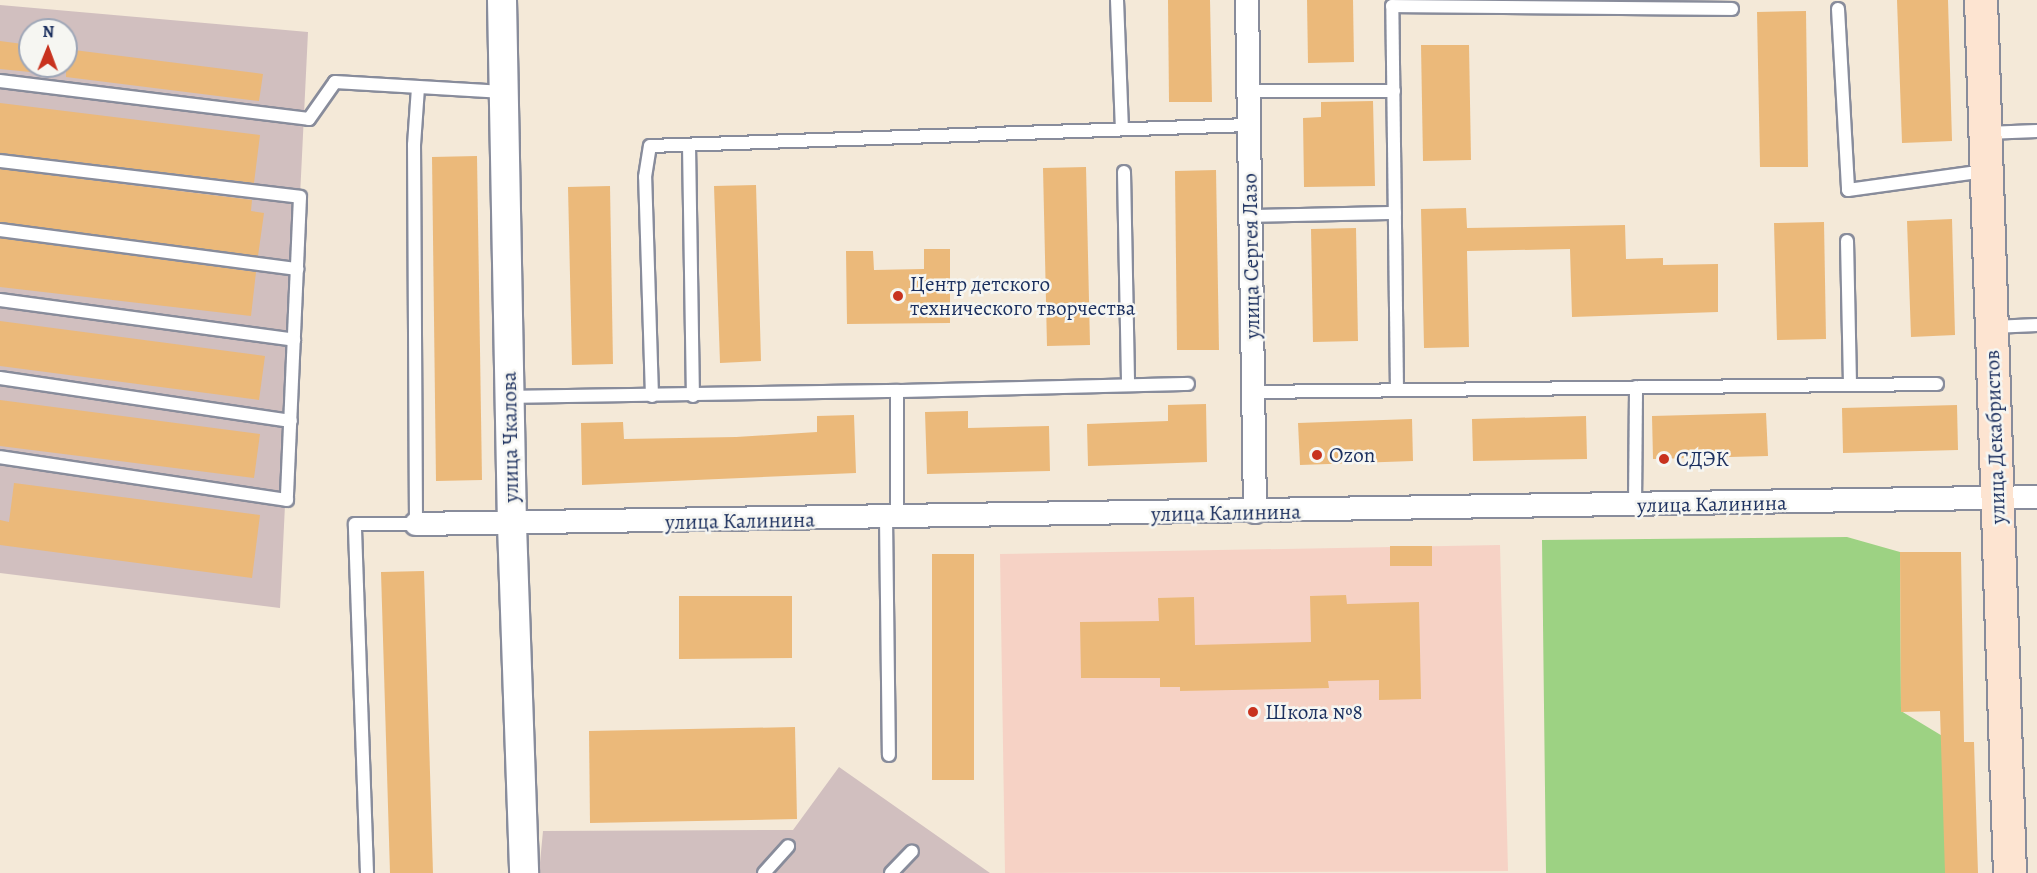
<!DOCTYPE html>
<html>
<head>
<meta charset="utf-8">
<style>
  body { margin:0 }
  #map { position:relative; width:2037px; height:873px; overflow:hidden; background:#f4e9d8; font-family:Alegreya,serif }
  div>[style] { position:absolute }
  .built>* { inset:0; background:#f6d2c5 }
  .industrial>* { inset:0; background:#d1bfbf }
  .green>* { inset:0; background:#9dd283 }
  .building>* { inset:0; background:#ebb97a }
  .roads { filter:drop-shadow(2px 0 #888c9b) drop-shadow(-2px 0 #888c9b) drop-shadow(0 2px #888c9b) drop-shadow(0 -2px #888c9b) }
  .service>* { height:12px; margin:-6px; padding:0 6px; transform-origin:6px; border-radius:6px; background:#fff }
  .minor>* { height:22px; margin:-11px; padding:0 11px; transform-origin:11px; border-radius:11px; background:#fff }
  .tertiary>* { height:28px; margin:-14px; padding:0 14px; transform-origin:14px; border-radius:14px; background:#fff }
  .secondary>* { height:32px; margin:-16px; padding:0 16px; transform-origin:16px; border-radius:16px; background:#fde4d1 }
  .dots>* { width:16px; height:16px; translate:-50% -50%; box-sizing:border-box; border:3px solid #f6f6f2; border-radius:50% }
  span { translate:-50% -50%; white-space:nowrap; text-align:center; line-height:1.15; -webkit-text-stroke:5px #f6f6f2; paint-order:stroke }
  .street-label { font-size:21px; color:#1b2f5e }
  .poi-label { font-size:21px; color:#1b2f5e }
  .left { translate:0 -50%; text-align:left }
  .north { position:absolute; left:18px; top:18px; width:60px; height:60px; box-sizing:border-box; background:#f6f6f2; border:2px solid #9ea6b7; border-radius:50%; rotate:1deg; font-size:16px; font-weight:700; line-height:24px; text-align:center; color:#1b2f5e }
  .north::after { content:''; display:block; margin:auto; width:21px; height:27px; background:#c8321e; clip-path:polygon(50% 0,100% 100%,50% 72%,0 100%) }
</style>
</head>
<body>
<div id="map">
  <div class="built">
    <div style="clip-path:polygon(1500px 545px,1508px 871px,1005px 873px,1000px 554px)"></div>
  </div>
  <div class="industrial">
    <div style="clip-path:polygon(evenodd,0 5px,308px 32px,280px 608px,0 573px,0 5px,30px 30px,66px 30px,66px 66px,30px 66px,30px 30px)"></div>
    <div style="clip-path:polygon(839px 767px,990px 873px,539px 873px,543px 831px,793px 830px)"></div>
  </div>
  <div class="green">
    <div style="clip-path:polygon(1847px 537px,1900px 552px,1901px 711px,1949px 740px,1951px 873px,1546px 873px,1542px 540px)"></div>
  </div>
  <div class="building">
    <div style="clip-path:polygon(1168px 0,1210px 0,1212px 102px,1169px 102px)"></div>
    <div style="clip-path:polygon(1307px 0,1353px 0,1354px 62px,1308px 63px)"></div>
    <div style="clip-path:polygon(1897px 0,1948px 0,1952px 141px,1902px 143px)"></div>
    <div style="clip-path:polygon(1806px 11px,1808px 167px,1760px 167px,1757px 12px)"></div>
    <div style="clip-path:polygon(0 41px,30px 45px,30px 72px,0 69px)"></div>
    <div style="clip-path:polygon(1421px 45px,1469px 45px,1471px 160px,1423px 161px)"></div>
    <div style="clip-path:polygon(66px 49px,263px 74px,259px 101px,66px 77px)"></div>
    <div style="clip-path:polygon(1373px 101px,1375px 186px,1304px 187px,1303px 118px,1321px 117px,1321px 102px)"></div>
    <div style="clip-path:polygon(0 103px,260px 135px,254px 183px,0 153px)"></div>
    <div style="clip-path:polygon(477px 156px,482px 480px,436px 481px,432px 157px)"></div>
    <div style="clip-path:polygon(1086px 167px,1090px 345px,1047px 346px,1043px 168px)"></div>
    <div style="clip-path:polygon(0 169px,252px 200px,251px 211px,264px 213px,258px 256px,0 222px)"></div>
    <div style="clip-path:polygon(1216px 170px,1219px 350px,1177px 350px,1175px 171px)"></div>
    <div style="clip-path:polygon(756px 185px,761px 361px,720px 363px,714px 186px)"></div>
    <div style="clip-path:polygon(610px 186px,613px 364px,572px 365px,568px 187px)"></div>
    <div style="clip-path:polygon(1466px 208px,1467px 228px,1625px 225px,1626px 259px,1663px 258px,1663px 265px,1718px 264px,1718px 312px,1572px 317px,1570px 249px,1467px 251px,1469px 347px,1424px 348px,1421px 209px)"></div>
    <div style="clip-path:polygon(1952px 219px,1955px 335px,1911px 337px,1907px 221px)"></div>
    <div style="clip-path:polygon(1824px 222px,1826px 339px,1777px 340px,1774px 223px)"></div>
    <div style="clip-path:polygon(1356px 228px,1358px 341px,1313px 342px,1311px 229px)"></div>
    <div style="clip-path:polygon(0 238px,256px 272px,251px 316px,0 287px)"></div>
    <div style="clip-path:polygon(924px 249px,950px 249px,950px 323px,847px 324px,846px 251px,873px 251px,874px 270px,924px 269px)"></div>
    <div style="clip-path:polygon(0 321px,265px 356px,259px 400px,0 366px)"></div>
    <div style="clip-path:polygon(0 400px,260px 434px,254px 478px,0 446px)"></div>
    <div style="clip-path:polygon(1206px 404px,1207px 462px,1088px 466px,1087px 424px,1168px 421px,1168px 405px)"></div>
    <div style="clip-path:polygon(1957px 405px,1958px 450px,1843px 453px,1842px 408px)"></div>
    <div style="clip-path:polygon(968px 411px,968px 428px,1049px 426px,1050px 471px,927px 474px,925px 412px)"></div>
    <div style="clip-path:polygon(1766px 413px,1768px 456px,1653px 459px,1652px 416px)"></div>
    <div style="clip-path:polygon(854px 415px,856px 473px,582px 485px,581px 423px,623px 422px,624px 439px,736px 437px,817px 432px,817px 416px)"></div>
    <div style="clip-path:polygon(1586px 416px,1587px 459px,1473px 461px,1472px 419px)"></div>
    <div style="clip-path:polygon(1412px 419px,1413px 461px,1300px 465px,1298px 423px)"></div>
    <div style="clip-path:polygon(14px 483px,260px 515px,252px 578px,0 545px,0 520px,9px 522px)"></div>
    <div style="clip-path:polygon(1390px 546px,1432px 546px,1432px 566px,1390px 566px)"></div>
    <div style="clip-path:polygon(1900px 552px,1961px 552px,1964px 742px,1974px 742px,1978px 873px,1945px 873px,1940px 711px,1901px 712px)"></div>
    <div style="clip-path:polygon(932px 554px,974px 554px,974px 780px,932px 780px)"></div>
    <div style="clip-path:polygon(424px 571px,433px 873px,390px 873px,381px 572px)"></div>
    <div style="clip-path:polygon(1346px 595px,1347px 604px,1419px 602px,1421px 699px,1379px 700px,1379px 680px,1328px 681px,1329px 688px,1180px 691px,1180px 687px,1160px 687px,1160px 678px,1081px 678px,1080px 622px,1159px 621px,1158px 598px,1194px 597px,1195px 645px,1311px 642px,1310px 596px)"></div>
    <div style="clip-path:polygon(679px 596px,792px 596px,792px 658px,679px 659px)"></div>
    <div style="clip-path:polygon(795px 727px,797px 819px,590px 823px,589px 731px)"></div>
  </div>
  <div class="roads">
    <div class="service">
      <div style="left:1117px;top:0;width:129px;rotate:87.8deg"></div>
      <div style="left:1838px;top:9px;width:181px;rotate:86.8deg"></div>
      <div style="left:1848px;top:190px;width:138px;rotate:-7.9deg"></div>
      <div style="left:0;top:81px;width:311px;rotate:7deg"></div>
      <div style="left:309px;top:119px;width:45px;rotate:-54.9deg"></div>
      <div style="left:335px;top:82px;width:169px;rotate:3.4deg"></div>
      <div style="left:1248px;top:91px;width:146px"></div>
      <div style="left:1986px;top:133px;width:51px;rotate:-2.2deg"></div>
      <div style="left:689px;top:145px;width:251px;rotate:89.1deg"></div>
      <div style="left:0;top:161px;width:302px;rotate:6.8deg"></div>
      <div style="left:300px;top:197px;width:303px;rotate:92.5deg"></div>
      <div style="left:287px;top:500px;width:290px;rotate:-171.5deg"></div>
      <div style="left:1124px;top:172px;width:212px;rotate:88.9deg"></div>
      <div style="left:1250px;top:216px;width:145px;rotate:-1.2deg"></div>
      <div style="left:0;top:230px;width:300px;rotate:7.5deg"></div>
      <div style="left:1847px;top:241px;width:144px;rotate:88.8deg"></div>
      <div style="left:0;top:300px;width:297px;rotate:7.7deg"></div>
      <div style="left:1993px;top:327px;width:44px;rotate:-2.6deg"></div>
      <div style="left:0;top:378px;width:294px;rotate:8.4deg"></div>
      <div style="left:1397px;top:390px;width:384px;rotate:-90.7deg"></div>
      <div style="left:1392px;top:6px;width:340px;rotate:0.5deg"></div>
      <div style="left:1253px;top:392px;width:684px;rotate:-0.67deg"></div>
      <div style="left:652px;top:396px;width:219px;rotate:-91.8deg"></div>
      <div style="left:645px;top:177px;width:31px;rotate:-81deg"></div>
      <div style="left:650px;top:146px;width:599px;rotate:-2.01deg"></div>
      <div style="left:509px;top:397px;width:388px;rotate:-0.9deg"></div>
      <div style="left:1635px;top:506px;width:119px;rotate:-89.5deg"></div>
      <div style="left:886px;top:518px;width:237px;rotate:89.3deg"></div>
      <div style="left:897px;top:518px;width:127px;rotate:-90deg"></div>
      <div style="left:897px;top:391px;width:291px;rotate:-1.4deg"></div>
      <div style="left:367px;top:873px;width:349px;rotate:-92deg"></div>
      <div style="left:355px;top:524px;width:61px"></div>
      <div style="left:416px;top:524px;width:379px;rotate:-90.3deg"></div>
      <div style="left:414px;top:145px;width:57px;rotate:-86deg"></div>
      <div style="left:764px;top:873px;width:36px;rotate:-48deg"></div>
      <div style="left:891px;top:873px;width:30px;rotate:-46deg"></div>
    </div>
    <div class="minor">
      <div style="left:1247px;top:0;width:512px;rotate:89.1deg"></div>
      <div style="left:416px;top:524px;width:1621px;rotate:-0.95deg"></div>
    </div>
    <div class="tertiary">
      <div style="left:502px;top:0;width:525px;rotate:88.91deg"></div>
      <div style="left:512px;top:525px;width:348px;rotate:88deg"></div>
    </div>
    <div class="secondary">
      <div style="left:1981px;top:0;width:873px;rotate:88.1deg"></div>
    </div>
  </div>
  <div class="dots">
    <div style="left:898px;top:296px;background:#c8321e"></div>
    <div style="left:1317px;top:455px;background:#c8321e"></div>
    <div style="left:1664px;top:459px;background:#c8321e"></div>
    <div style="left:1253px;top:712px;background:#c8321e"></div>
  </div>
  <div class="street-label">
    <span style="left:1251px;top:256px;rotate:-91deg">улица Сергея Лазо</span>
    <span style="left:510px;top:437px;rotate:-91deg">улица Чкалова</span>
    <span style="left:1995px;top:437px;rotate:-92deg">улица Декабристов</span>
    <span style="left:1712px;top:504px;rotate:-1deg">улица Калинина</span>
    <span style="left:1226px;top:513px;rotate:-1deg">улица Калинина</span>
    <span style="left:740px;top:521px;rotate:-1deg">улица Калинина</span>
  </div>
  <div class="poi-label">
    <span class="left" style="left:910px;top:296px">Центр детского<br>технического творчества</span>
    <span class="left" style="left:1329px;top:455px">Ozon</span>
    <span class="left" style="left:1676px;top:459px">СДЭК</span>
    <span class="left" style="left:1265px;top:712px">Школа №8</span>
  </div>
  <div class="north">N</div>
</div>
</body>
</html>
